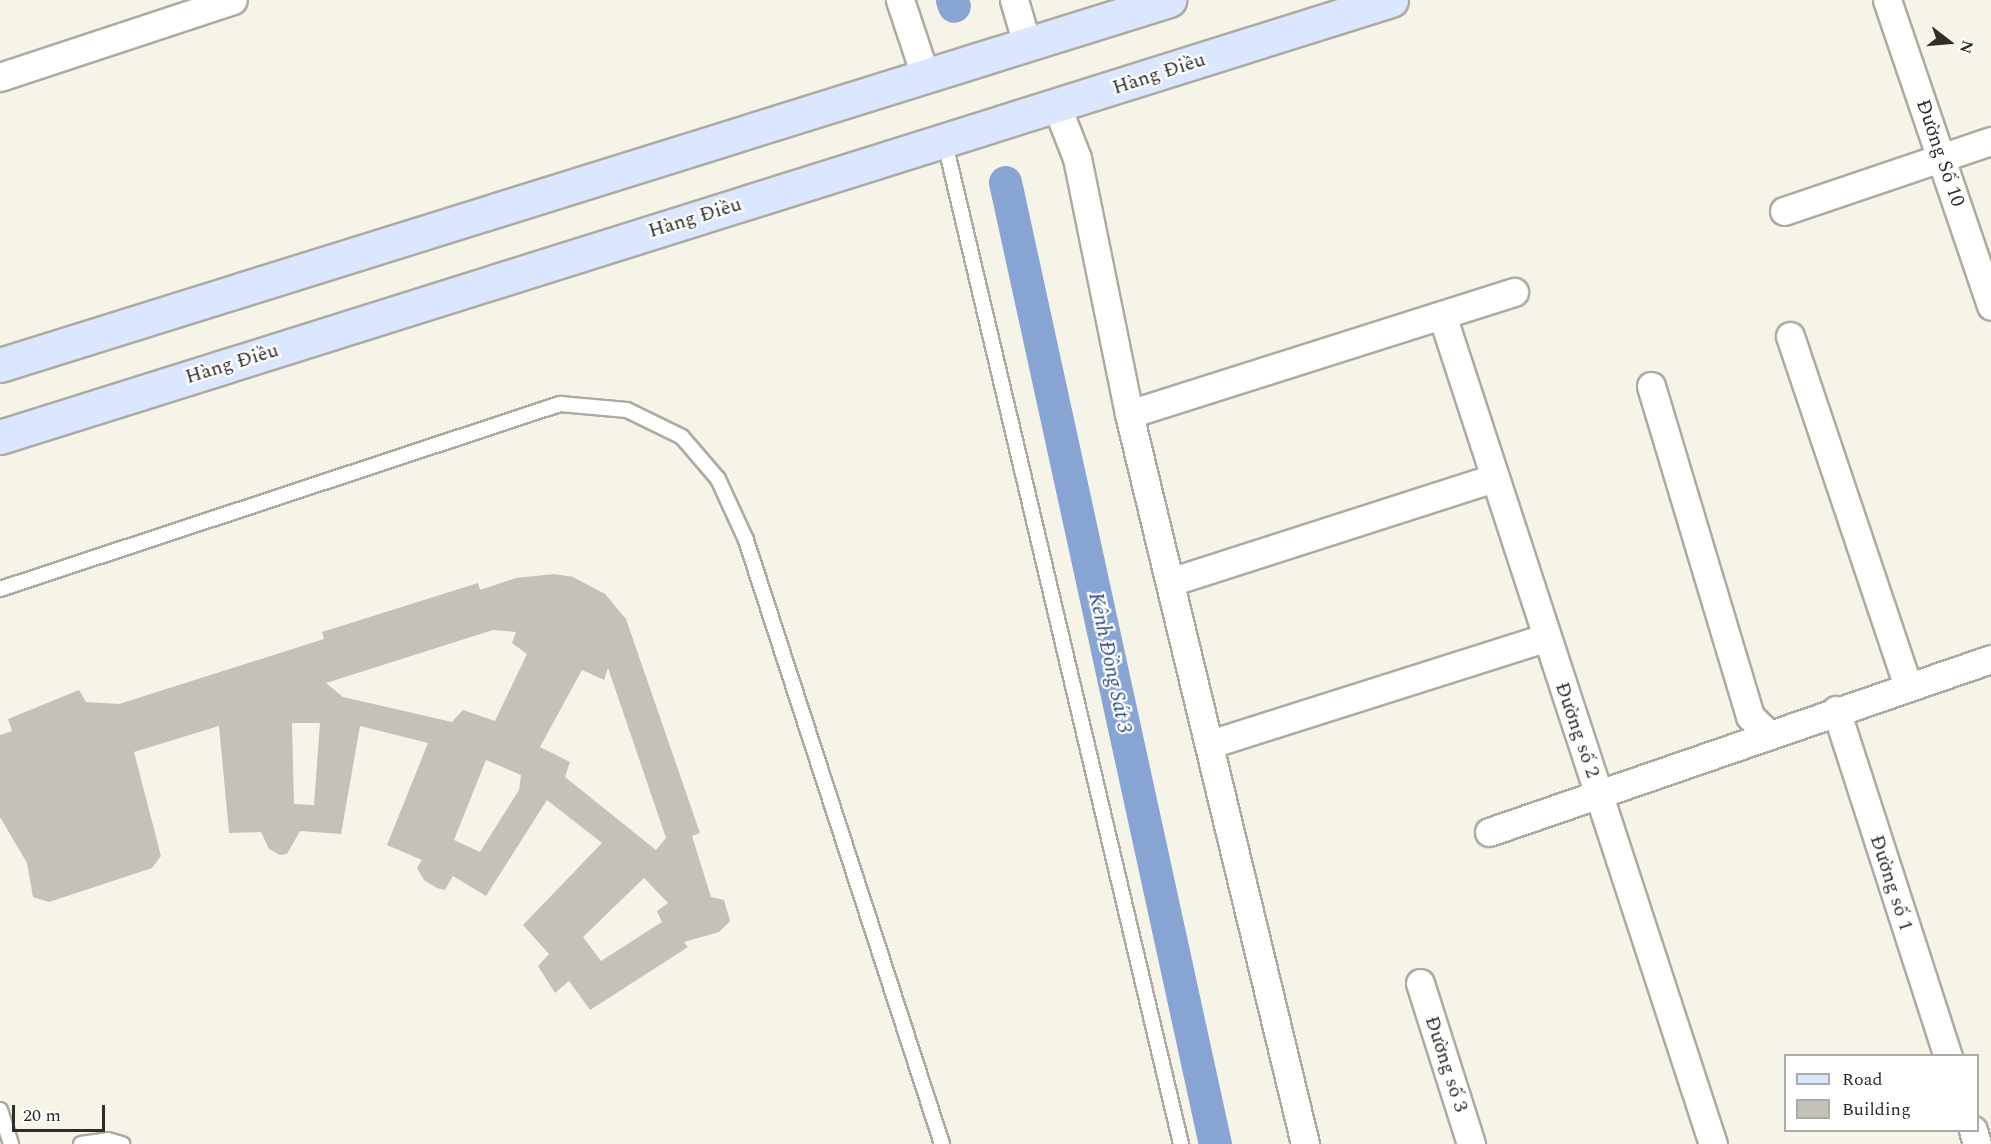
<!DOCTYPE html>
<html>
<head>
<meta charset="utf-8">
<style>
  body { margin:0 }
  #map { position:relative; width:1991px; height:1144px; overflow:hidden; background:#f6f3e9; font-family:Spectral,serif }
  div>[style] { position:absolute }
  .canal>* { height:33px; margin:-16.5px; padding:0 16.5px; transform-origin:16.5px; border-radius:16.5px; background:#88a4d2 }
  .building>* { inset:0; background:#c4c2b8 }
  .roads { filter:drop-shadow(2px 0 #adaba1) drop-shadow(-2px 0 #adaba1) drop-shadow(0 2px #adaba1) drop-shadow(0 -2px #adaba1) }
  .service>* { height:14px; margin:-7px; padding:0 7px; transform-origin:7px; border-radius:7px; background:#fff }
  .minor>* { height:27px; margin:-13.5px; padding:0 13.5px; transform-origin:13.5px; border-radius:13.5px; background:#fff }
  .secondary>* { height:33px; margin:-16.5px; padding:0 16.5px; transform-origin:16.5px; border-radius:16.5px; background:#dae7fe }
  span { translate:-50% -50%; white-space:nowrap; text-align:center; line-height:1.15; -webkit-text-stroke:4.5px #fff; paint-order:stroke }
  .street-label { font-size:20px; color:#2e2d29 }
  .water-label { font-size:21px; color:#264781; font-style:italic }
  .legend { position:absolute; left:1784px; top:1054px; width:195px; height:78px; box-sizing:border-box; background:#fff; border:2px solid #ababa9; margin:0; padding:8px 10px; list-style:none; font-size:18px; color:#2e2d29 }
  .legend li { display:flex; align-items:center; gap:12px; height:30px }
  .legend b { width:30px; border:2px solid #ababa9 }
  .north { position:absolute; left:1919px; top:12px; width:60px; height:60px; -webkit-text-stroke:4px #fff; paint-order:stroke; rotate:106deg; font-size:16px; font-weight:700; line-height:24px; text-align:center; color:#2e2d29 }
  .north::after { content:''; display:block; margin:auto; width:21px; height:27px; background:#2e2d29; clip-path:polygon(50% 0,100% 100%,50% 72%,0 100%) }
  .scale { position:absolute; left:12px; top:1105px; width:93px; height:27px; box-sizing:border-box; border:3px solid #2e2d29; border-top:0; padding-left:8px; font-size:18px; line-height:21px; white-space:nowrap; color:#2e2d29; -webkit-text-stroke:4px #fff; paint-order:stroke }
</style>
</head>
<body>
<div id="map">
  <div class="canal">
    <div style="left:952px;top:0;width:6px;rotate:72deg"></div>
    <div style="left:1005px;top:182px;width:985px;rotate:77.69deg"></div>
  </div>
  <div class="building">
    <div style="clip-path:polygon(evenodd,554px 574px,573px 577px,605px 594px,626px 619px,700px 833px,692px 836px,711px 897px,724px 900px,730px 921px,719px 932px,684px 942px,688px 947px,590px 1010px,569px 981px,555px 993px,538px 966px,549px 954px,523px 925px,602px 843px,547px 800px,486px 896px,453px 876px,445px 890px,437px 888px,424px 880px,417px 868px,422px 860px,387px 845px,428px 743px,360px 726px,341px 834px,300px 831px,287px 854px,280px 855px,269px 849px,261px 832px,229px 833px,219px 726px,134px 752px,161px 856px,152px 868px,49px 902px,33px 897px,27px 863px,0 817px,0 735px,12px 731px,8px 719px,79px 690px,86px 702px,119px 704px,324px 639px,322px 632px,478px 583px,480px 590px,516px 578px,554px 574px,493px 630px,516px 632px,512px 643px,527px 654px,495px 721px,463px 710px,452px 722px,343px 697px,326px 683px,493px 630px,554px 574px,608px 668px,666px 838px,656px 850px,565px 777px,570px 762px,540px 747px,582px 670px,604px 680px,608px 668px,554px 574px,292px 723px,320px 723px,314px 805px,294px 804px,292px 723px,554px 574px,486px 760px,521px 775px,519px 790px,480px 852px,454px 840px,486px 760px,554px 574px,644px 878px,668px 903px,657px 911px,662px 922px,601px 961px,583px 937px,644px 878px)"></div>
  </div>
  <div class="roads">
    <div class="service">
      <div style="left:944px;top:139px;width:1033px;rotate:76.73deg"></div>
      <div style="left:0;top:589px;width:590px;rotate:-18.28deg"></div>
      <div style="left:560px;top:404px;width:67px;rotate:5.1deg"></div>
      <div style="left:627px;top:410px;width:61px;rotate:26.1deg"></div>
      <div style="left:682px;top:437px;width:55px;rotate:49.4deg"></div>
      <div style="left:718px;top:479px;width:67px;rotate:65.3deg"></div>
      <div style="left:746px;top:540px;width:635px;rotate:72.02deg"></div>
      <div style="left:0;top:1110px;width:36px;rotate:72deg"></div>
      <div style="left:81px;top:1144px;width:27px;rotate:-8deg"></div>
      <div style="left:108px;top:1140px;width:15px;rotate:16deg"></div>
    </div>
    <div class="minor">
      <div style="left:900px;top:0;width:79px;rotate:71.6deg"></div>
      <div style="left:1014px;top:0;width:46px;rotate:73.5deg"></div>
      <div style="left:1887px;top:0;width:323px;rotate:71.2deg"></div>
      <div style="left:0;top:77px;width:245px;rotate:-18.3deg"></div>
      <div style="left:1057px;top:107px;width:55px;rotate:68.6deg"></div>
      <div style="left:1077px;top:158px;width:261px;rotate:78.5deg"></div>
      <div style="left:1129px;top:414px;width:751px;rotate:76.44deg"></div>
      <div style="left:1784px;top:211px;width:219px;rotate:-18.7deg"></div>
      <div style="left:1442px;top:315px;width:872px;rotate:71.9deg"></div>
      <div style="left:1790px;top:336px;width:369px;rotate:71.4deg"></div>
      <div style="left:1651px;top:386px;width:345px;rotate:73.3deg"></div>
      <div style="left:1750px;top:716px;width:24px;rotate:45deg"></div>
      <div style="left:1129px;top:414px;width:404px;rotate:-17.6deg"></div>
      <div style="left:1170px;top:582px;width:340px;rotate:-17.8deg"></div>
      <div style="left:1836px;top:710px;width:364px;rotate:72.1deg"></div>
      <div style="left:1210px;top:744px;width:351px;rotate:-17.6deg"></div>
      <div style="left:1489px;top:832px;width:531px;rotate:-19.02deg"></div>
      <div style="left:1420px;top:983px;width:169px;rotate:72.4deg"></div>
      <div style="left:1973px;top:1130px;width:15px;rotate:74deg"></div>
    </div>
    <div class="secondary">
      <div style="left:0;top:365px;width:1225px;rotate:-17.34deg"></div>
      <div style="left:0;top:437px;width:1458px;rotate:-17.44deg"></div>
    </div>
  </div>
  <div class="street-label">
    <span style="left:1159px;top:74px;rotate:-18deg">Hàng Điều</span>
    <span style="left:1940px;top:153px;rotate:71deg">Đường Số 10</span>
    <span style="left:695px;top:218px;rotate:-17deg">Hàng Điều</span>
    <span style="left:232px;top:364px;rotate:-17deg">Hàng Điều</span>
    <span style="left:1577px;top:730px;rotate:71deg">Đường số 2</span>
    <span style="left:1891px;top:883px;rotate:72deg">Đường số 1</span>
    <span style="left:1446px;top:1064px;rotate:72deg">Đường số 3</span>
  </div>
  <div class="water-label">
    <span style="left:1110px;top:663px;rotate:78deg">Kênh Đồng Sát 3</span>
  </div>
  <ul class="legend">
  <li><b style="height:8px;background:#dae7fe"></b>Road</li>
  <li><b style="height:16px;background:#c4c2b8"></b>Building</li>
  </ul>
  <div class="north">N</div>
  <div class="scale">20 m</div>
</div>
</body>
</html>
